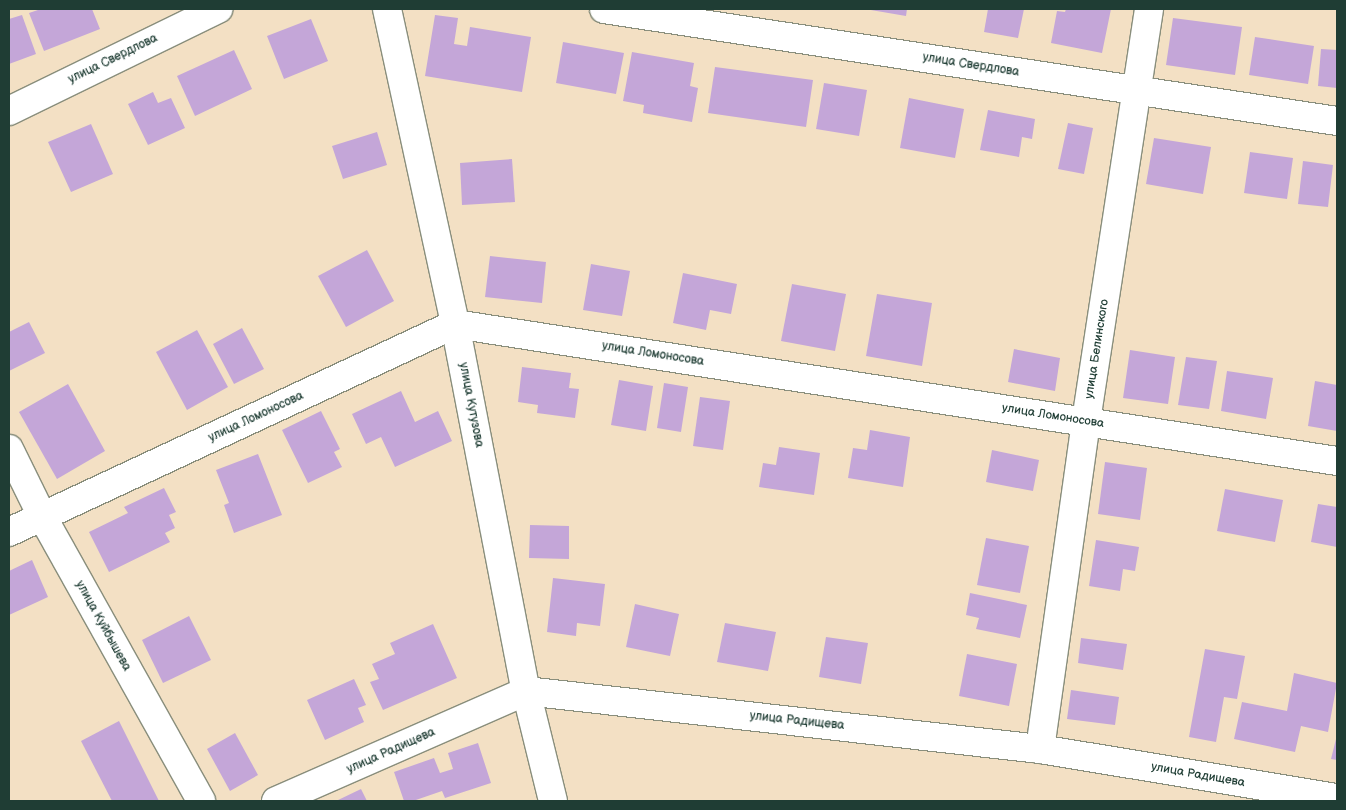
<!DOCTYPE html>
<html>
<head>
<meta charset="utf-8">
<style>
  body { margin:0 }
  #map { position:relative; width:1346px; height:810px; overflow:hidden; background:#f3e0c4; font-family:"Balsamiq Sans",sans-serif }
  div>[style] { position:absolute }
  .building>* { inset:0; background:#c4a6d8 }
  .roads { filter:drop-shadow(1px 0 #898e7c) drop-shadow(-1px 0 #898e7c) drop-shadow(0 1px #898e7c) drop-shadow(0 -1px #898e7c) }
  .street>* { height:28px; margin:-14px; padding:0 14px; transform-origin:14px; border-radius:14px; background:#fff }
  span { translate:-50% -50%; white-space:nowrap; text-align:center; line-height:1.15; -webkit-text-stroke:4px #fff; paint-order:stroke }
  .street-label { font-size:12px; color:#1f3d34 }
  .frame { position:absolute; inset:0; border:10px solid #1f3d34; pointer-events:none }
</style>
</head>
<body>
<div id="map">
  <div class="building">
    <div style="clip-path:polygon(41px 9px,92px 9px,100px 29px,44px 51px,29px 13px)"></div>
    <div style="clip-path:polygon(865px 9px,907px 9px,906px 16px)"></div>
    <div style="clip-path:polygon(988px 9px,1024px 9px,1018px 38px,984px 32px)"></div>
    <div style="clip-path:polygon(1066px 9px,1111px 9px,1102px 53px,1051px 43px,1057px 11px,1065px 12px)"></div>
    <div style="clip-path:polygon(22px 15px,36px 54px,9px 64px,9px 19px)"></div>
    <div style="clip-path:polygon(435px 15px,458px 18px,454px 44px,467px 46px,470px 27px,531px 37px,522px 92px,425px 76px)"></div>
    <div style="clip-path:polygon(1173px 18px,1242px 27px,1235px 75px,1166px 65px)"></div>
    <div style="clip-path:polygon(311px 19px,328px 61px,284px 79px,267px 36px)"></div>
    <div style="clip-path:polygon(1255px 37px,1314px 46px,1308px 84px,1249px 75px)"></div>
    <div style="clip-path:polygon(563px 42px,624px 53px,616px 94px,556px 83px)"></div>
    <div style="clip-path:polygon(1321px 49px,1337px 50px,1337px 88px,1318px 86px)"></div>
    <div style="clip-path:polygon(234px 50px,252px 89px,195px 116px,177px 76px)"></div>
    <div style="clip-path:polygon(632px 52px,694px 63px,690px 86px,698px 88px,692px 122px,643px 113px,644px 105px,623px 101px)"></div>
    <div style="clip-path:polygon(715px 67px,813px 80px,806px 127px,708px 113px)"></div>
    <div style="clip-path:polygon(824px 83px,867px 90px,859px 136px,816px 129px)"></div>
    <div style="clip-path:polygon(153px 92px,158px 103px,171px 98px,185px 128px,148px 145px,128px 104px)"></div>
    <div style="clip-path:polygon(909px 98px,964px 109px,955px 158px,900px 148px)"></div>
    <div style="clip-path:polygon(988px 110px,1035px 119px,1032px 139px,1022px 137px,1019px 157px,980px 150px)"></div>
    <div style="clip-path:polygon(1068px 123px,1093px 128px,1084px 174px,1058px 169px)"></div>
    <div style="clip-path:polygon(91px 124px,113px 174px,71px 192px,48px 142px)"></div>
    <div style="clip-path:polygon(377px 132px,387px 165px,343px 179px,332px 146px)"></div>
    <div style="clip-path:polygon(1154px 138px,1211px 147px,1203px 194px,1146px 184px)"></div>
    <div style="clip-path:polygon(1250px 152px,1293px 158px,1287px 199px,1244px 193px)"></div>
    <div style="clip-path:polygon(512px 159px,515px 202px,462px 205px,460px 163px)"></div>
    <div style="clip-path:polygon(1303px 161px,1333px 165px,1328px 207px,1298px 204px)"></div>
    <div style="clip-path:polygon(367px 250px,394px 301px,346px 327px,318px 276px)"></div>
    <div style="clip-path:polygon(490px 256px,546px 262px,542px 303px,485px 297px)"></div>
    <div style="clip-path:polygon(591px 264px,630px 271px,622px 316px,583px 310px)"></div>
    <div style="clip-path:polygon(683px 273px,737px 284px,731px 314px,710px 310px,706px 330px,673px 323px)"></div>
    <div style="clip-path:polygon(792px 284px,846px 294px,835px 351px,781px 341px)"></div>
    <div style="clip-path:polygon(877px 294px,932px 303px,922px 366px,866px 356px)"></div>
    <div style="clip-path:polygon(29px 322px,45px 353px,9px 371px,9px 332px)"></div>
    <div style="clip-path:polygon(242px 328px,264px 369px,234px 384px,213px 344px)"></div>
    <div style="clip-path:polygon(197px 330px,228px 387px,187px 410px,156px 352px)"></div>
    <div style="clip-path:polygon(1014px 349px,1060px 358px,1055px 391px,1008px 382px)"></div>
    <div style="clip-path:polygon(1130px 350px,1175px 357px,1168px 404px,1123px 398px)"></div>
    <div style="clip-path:polygon(1186px 357px,1217px 361px,1209px 409px,1178px 405px)"></div>
    <div style="clip-path:polygon(522px 367px,571px 373px,569px 388px,579px 389px,575px 418px,537px 413px,538px 405px,518px 402px)"></div>
    <div style="clip-path:polygon(1227px 371px,1273px 378px,1266px 419px,1221px 411px)"></div>
    <div style="clip-path:polygon(619px 380px,653px 386px,646px 431px,611px 425px)"></div>
    <div style="clip-path:polygon(1315px 381px,1337px 385px,1337px 431px,1308px 426px)"></div>
    <div style="clip-path:polygon(664px 383px,688px 387px,681px 432px,657px 428px)"></div>
    <div style="clip-path:polygon(68px 384px,105px 451px,57px 479px,19px 412px)"></div>
    <div style="clip-path:polygon(401px 391px,415px 422px,438px 411px,452px 441px,395px 467px,381px 437px,366px 444px,352px 414px)"></div>
    <div style="clip-path:polygon(700px 397px,730px 401px,723px 450px,693px 446px)"></div>
    <div style="clip-path:polygon(321px 411px,340px 449px,334px 452px,342px 467px,308px 483px,282px 430px)"></div>
    <div style="clip-path:polygon(870px 430px,910px 437px,903px 487px,848px 478px,853px 448px,867px 450px)"></div>
    <div style="clip-path:polygon(779px 447px,820px 453px,814px 495px,759px 487px,763px 463px,776px 465px)"></div>
    <div style="clip-path:polygon(992px 450px,1039px 460px,1033px 491px,986px 482px)"></div>
    <div style="clip-path:polygon(258px 454px,282px 515px,234px 533px,224px 505px,229px 503px,216px 470px)"></div>
    <div style="clip-path:polygon(1105px 462px,1147px 468px,1140px 520px,1098px 514px)"></div>
    <div style="clip-path:polygon(164px 488px,176px 512px,169px 515px,175px 528px,165px 533px,170px 542px,109px 572px,89px 532px,128px 513px,124px 507px)"></div>
    <div style="clip-path:polygon(1225px 489px,1283px 500px,1275px 542px,1217px 531px)"></div>
    <div style="clip-path:polygon(1318px 504px,1337px 507px,1337px 547px,1311px 542px)"></div>
    <div style="clip-path:polygon(530px 525px,569px 526px,569px 559px,529px 558px)"></div>
    <div style="clip-path:polygon(986px 538px,1029px 546px,1020px 593px,977px 585px)"></div>
    <div style="clip-path:polygon(1096px 540px,1139px 547px,1135px 571px,1123px 569px,1120px 591px,1089px 586px)"></div>
    <div style="clip-path:polygon(32px 560px,48px 597px,9px 615px,9px 571px)"></div>
    <div style="clip-path:polygon(553px 578px,605px 584px,600px 626px,577px 623px,576px 636px,547px 632px)"></div>
    <div style="clip-path:polygon(970px 593px,1027px 605px,1020px 638px,976px 629px,979px 618px,966px 615px)"></div>
    <div style="clip-path:polygon(635px 604px,679px 614px,670px 656px,626px 647px)"></div>
    <div style="clip-path:polygon(189px 616px,211px 660px,163px 683px,142px 640px)"></div>
    <div style="clip-path:polygon(725px 623px,776px 632px,768px 671px,717px 662px)"></div>
    <div style="clip-path:polygon(433px 624px,457px 678px,383px 710px,370px 682px,379px 679px,372px 664px,395px 654px,390px 643px)"></div>
    <div style="clip-path:polygon(826px 637px,868px 643px,861px 684px,819px 677px)"></div>
    <div style="clip-path:polygon(1081px 638px,1127px 644px,1123px 670px,1078px 663px)"></div>
    <div style="clip-path:polygon(1205px 649px,1245px 656px,1237px 699px,1224px 697px,1216px 742px,1189px 737px)"></div>
    <div style="clip-path:polygon(967px 654px,1017px 664px,1009px 706px,959px 696px)"></div>
    <div style="clip-path:polygon(1294px 673px,1337px 683px,1328px 732px,1301px 726px,1295px 752px,1234px 739px,1242px 702px,1287px 711px)"></div>
    <div style="clip-path:polygon(354px 679px,366px 705px,358px 708px,364px 722px,325px 740px,307px 700px)"></div>
    <div style="clip-path:polygon(1071px 690px,1119px 697px,1115px 725px,1067px 719px)"></div>
    <div style="clip-path:polygon(119px 721px,159px 801px,112px 801px,81px 741px)"></div>
    <div style="clip-path:polygon(235px 733px,258px 775px,230px 791px,207px 749px)"></div>
    <div style="clip-path:polygon(1337px 735px,1337px 760px,1331px 759px)"></div>
    <div style="clip-path:polygon(478px 743px,491px 783px,445px 798px,442px 791px,413px 801px,404px 801px,394px 772px,434px 758px,440px 773px,453px 769px,448px 753px)"></div>
    <div style="clip-path:polygon(361px 789px,367px 801px,336px 801px)"></div>
  </div>
  <div class="roads">
    <div class="street">
      <div style="left:387px;top:9px;width:322px;rotate:77.8deg"></div>
      <div style="left:455px;top:324px;width:374px;rotate:79.1deg"></div>
      <div style="left:526px;top:691px;width:113px;rotate:76.2deg"></div>
      <div style="left:604px;top:9px;width:742px;rotate:8.69deg"></div>
      <div style="left:9px;top:111px;width:233px;rotate:-26deg"></div>
      <div style="left:9px;top:449px;width:75px;rotate:63.8deg"></div>
      <div style="left:42px;top:516px;width:326px;rotate:60.8deg"></div>
      <div style="left:9px;top:532px;width:492px;rotate:-25deg"></div>
      <div style="left:455px;top:324px;width:893px;rotate:8.83deg"></div>
      <div style="left:1040px;top:749px;width:331px;rotate:-82deg"></div>
      <div style="left:1086px;top:421px;width:417px;rotate:-81.3deg"></div>
      <div style="left:276px;top:801px;width:273px;rotate:-23.7deg"></div>
      <div style="left:526px;top:691px;width:517px;rotate:6.44deg"></div>
      <div style="left:1040px;top:749px;width:301px;rotate:9.4deg"></div>
    </div>
  </div>
  <div class="street-label">
    <span style="left:113px;top:59px;rotate:-26deg">улица Свердлова</span>
    <span style="left:971px;top:65px;rotate:9deg">улица Свердлова</span>
    <span style="left:1097px;top:349px;rotate:-81deg">улица Белинского</span>
    <span style="left:653px;top:354px;rotate:9deg">улица Ломоносова</span>
    <span style="left:471px;top:405px;rotate:79deg">улица Кутузова</span>
    <span style="left:1053px;top:416px;rotate:9deg">улица Ломоносова</span>
    <span style="left:256px;top:417px;rotate:-25deg">улица Ломоносова</span>
    <span style="left:103px;top:626px;rotate:61deg">улица Куйбышева</span>
    <span style="left:797px;top:721px;rotate:6deg">улица Радищева</span>
    <span style="left:391px;top:751px;rotate:-24deg">улица Радищева</span>
    <span style="left:1198px;top:775px;rotate:10deg">улица Радищева</span>
  </div>
  <div class="frame"></div>
</div>
</body>
</html>
